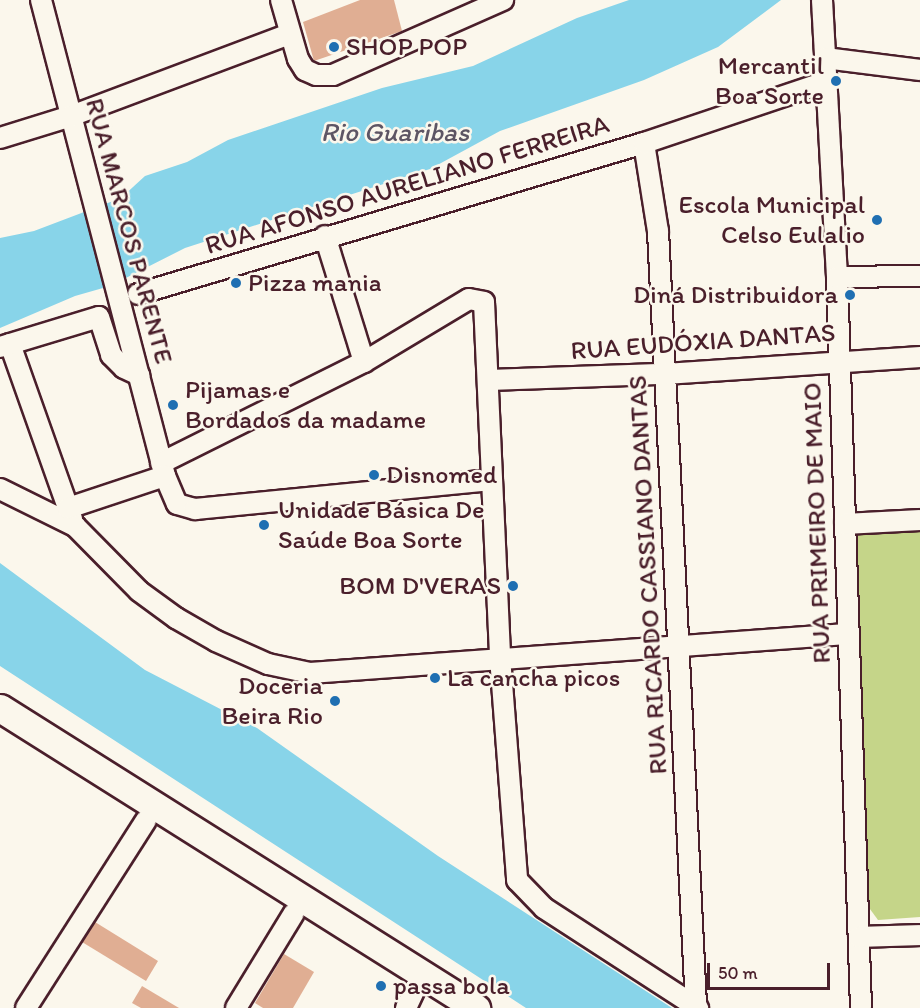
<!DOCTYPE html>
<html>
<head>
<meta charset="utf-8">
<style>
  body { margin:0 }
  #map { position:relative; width:920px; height:1008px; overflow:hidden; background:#fbf7ec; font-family:Itim,sans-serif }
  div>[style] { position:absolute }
  .green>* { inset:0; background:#c5d589 }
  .water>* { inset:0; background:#88d4e9 }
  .building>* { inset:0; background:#e0ae93 }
  .roads { filter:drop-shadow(2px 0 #4a1f2b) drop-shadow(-2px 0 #4a1f2b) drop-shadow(0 2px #4a1f2b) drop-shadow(0 -2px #4a1f2b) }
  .street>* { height:20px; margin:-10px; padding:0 10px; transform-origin:10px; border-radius:10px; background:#fbf7ec }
  .secondary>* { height:27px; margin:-13.5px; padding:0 13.5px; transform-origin:13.5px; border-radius:13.5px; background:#fbf7ec }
  .dots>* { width:16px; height:16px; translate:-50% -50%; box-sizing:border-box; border:3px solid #fbf7ec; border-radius:50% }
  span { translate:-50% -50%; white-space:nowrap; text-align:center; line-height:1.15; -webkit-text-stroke:5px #fbf7ec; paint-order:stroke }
  .poi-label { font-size:26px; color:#4a1f2b }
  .left { translate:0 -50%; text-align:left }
  .right { translate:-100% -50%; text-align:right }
  .street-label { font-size:26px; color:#4a1f2b }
  .water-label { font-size:27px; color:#5d5564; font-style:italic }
  .scale { position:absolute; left:707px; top:963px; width:123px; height:27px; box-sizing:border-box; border:3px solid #4a1f2b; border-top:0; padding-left:8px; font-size:18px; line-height:21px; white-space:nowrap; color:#4a1f2b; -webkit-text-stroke:4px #fbf7ec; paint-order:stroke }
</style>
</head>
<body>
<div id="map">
  <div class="green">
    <div style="clip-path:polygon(920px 527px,920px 917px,878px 920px,867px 905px,853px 531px)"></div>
  </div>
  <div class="water">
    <div style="clip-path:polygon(629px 0,781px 0,718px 47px,644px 80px,500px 131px,430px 169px,185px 248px,110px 286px,75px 296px,0 328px,0 238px,34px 231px,121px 198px,145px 176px,187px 162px,228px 140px,382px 88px,473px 66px,577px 18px)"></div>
    <div style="clip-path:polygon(0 563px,145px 670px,257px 728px,438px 856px,672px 1008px,526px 1008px,0 666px)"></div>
  </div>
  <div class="building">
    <div style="clip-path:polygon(360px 0,394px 0,402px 31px,314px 61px,303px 22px)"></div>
    <div style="clip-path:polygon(95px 922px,158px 961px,146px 981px,82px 942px)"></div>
    <div style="clip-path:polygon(284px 954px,314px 972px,293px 1008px,263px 1008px,255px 1003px)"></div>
    <div style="clip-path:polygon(142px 986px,179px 1008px,141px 1008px,132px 1003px)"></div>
  </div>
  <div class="roads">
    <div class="street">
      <div style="left:41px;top:0;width:492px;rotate:75.4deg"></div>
      <div style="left:165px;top:476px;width:30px;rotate:67deg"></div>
      <div style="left:177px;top:504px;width:19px;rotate:16deg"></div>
      <div style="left:195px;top:509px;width:298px;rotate:-5.6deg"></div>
      <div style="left:281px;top:0;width:61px;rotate:73.9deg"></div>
      <div style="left:298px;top:59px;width:13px;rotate:58deg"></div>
      <div style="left:305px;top:70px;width:12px;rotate:24deg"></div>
      <div style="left:316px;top:75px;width:17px"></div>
      <div style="left:333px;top:75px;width:186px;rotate:-23.8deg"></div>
      <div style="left:822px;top:0;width:277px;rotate:86.9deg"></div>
      <div style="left:837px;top:277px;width:731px;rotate:88.12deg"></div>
      <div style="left:825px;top:58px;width:96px;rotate:7.2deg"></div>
      <div style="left:0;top:138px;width:74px;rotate:-17.2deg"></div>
      <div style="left:71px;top:116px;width:233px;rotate:-20.6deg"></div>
      <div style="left:644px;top:143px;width:89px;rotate:81deg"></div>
      <div style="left:658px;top:231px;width:776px;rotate:87.19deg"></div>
      <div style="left:325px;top:236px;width:132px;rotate:72.8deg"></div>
      <div style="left:837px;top:277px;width:83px;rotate:-0.7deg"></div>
      <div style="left:138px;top:294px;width:528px;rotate:-16.62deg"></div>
      <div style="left:644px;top:143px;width:194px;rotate:-18.6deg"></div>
      <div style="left:10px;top:344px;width:174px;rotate:70.5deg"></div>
      <div style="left:0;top:347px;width:103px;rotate:-16.9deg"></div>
      <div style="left:99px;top:317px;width:40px;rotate:72deg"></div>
      <div style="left:111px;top:355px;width:18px;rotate:45deg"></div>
      <div style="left:124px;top:368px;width:17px;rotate:25deg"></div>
      <div style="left:489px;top:380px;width:176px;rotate:-2deg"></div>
      <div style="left:665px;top:374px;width:256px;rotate:-3.8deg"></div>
      <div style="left:161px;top:463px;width:227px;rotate:-26.5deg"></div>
      <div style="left:364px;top:362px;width:122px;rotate:-31deg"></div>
      <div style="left:469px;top:299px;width:15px;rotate:11deg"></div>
      <div style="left:484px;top:302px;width:355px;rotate:87.4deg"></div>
      <div style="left:500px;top:657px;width:224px;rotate:85.6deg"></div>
      <div style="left:517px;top:880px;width:39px;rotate:46deg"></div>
      <div style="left:544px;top:908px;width:184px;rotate:33deg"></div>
      <div style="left:0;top:489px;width:84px;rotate:26.3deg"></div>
      <div style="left:75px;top:526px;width:91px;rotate:45.4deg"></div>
      <div style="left:139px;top:591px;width:46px;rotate:36.1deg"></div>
      <div style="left:176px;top:618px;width:46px;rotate:29.9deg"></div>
      <div style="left:216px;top:641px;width:57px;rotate:23.9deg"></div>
      <div style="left:268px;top:664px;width:43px;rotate:12.1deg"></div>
      <div style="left:310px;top:673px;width:538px;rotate:-4.15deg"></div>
      <div style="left:72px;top:519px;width:12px;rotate:-110deg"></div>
      <div style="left:68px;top:508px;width:102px;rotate:-18.3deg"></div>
      <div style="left:845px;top:524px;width:75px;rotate:-3.1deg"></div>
      <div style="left:859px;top:937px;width:61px;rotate:-1.9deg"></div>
      <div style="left:26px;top:1008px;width:223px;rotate:-57.4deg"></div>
      <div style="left:236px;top:1008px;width:111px;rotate:-58.6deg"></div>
      <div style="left:406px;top:1008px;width:23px;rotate:-65deg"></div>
    </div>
    <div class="secondary">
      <div style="left:0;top:708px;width:563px;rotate:32.22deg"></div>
    </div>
  </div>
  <div class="dots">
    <div style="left:334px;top:47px;background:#1f6fb2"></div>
    <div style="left:836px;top:81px;background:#1f6fb2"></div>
    <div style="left:877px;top:220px;background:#1f6fb2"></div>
    <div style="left:236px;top:283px;background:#1f6fb2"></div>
    <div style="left:850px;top:295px;background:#1f6fb2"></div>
    <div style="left:173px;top:405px;background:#1f6fb2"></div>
    <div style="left:374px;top:475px;background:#1f6fb2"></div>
    <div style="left:264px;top:525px;background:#1f6fb2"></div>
    <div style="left:513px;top:586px;background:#1f6fb2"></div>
    <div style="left:435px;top:678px;background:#1f6fb2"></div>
    <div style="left:335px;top:701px;background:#1f6fb2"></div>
    <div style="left:381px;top:986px;background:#1f6fb2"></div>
  </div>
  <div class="poi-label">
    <span class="left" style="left:346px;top:47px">SHOP POP</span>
    <span class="right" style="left:824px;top:81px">Mercantil<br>Boa Sorte</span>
    <span class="right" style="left:865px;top:220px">Escola Municipal<br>Celso Eulalio</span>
    <span class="left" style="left:248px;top:283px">Pizza mania</span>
    <span class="right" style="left:838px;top:295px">Diná Distribuidora</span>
    <span class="left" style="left:185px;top:405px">Pijamas e<br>Bordados da madame</span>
    <span class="left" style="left:386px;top:475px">Disnomed</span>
    <span class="left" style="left:278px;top:525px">Unidade Básica De<br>Saúde Boa Sorte</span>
    <span class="right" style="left:501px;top:586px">BOM D'VERAS</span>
    <span class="left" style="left:447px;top:678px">La cancha picos</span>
    <span class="right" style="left:323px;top:701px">Doceria<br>Beira Rio</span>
    <span class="left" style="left:393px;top:986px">passa bola</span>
  </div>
  <div class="street-label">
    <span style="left:407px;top:185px;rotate:-17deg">RUA AFONSO AURELIANO FERREIRA</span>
    <span style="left:129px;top:231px;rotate:75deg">RUA MARCOS PARENTE</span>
    <span style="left:703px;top:342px;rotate:-4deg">RUA EUDÓXIA DANTAS</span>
    <span style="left:817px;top:523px;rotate:-92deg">RUA PRIMEIRO DE MAIO</span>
    <span style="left:648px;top:575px;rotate:-93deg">RUA RICARDO CASSIANO DANTAS</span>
  </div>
  <div class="water-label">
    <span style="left:395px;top:132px">Rio Guaribas</span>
  </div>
  <div class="scale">50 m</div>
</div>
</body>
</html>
